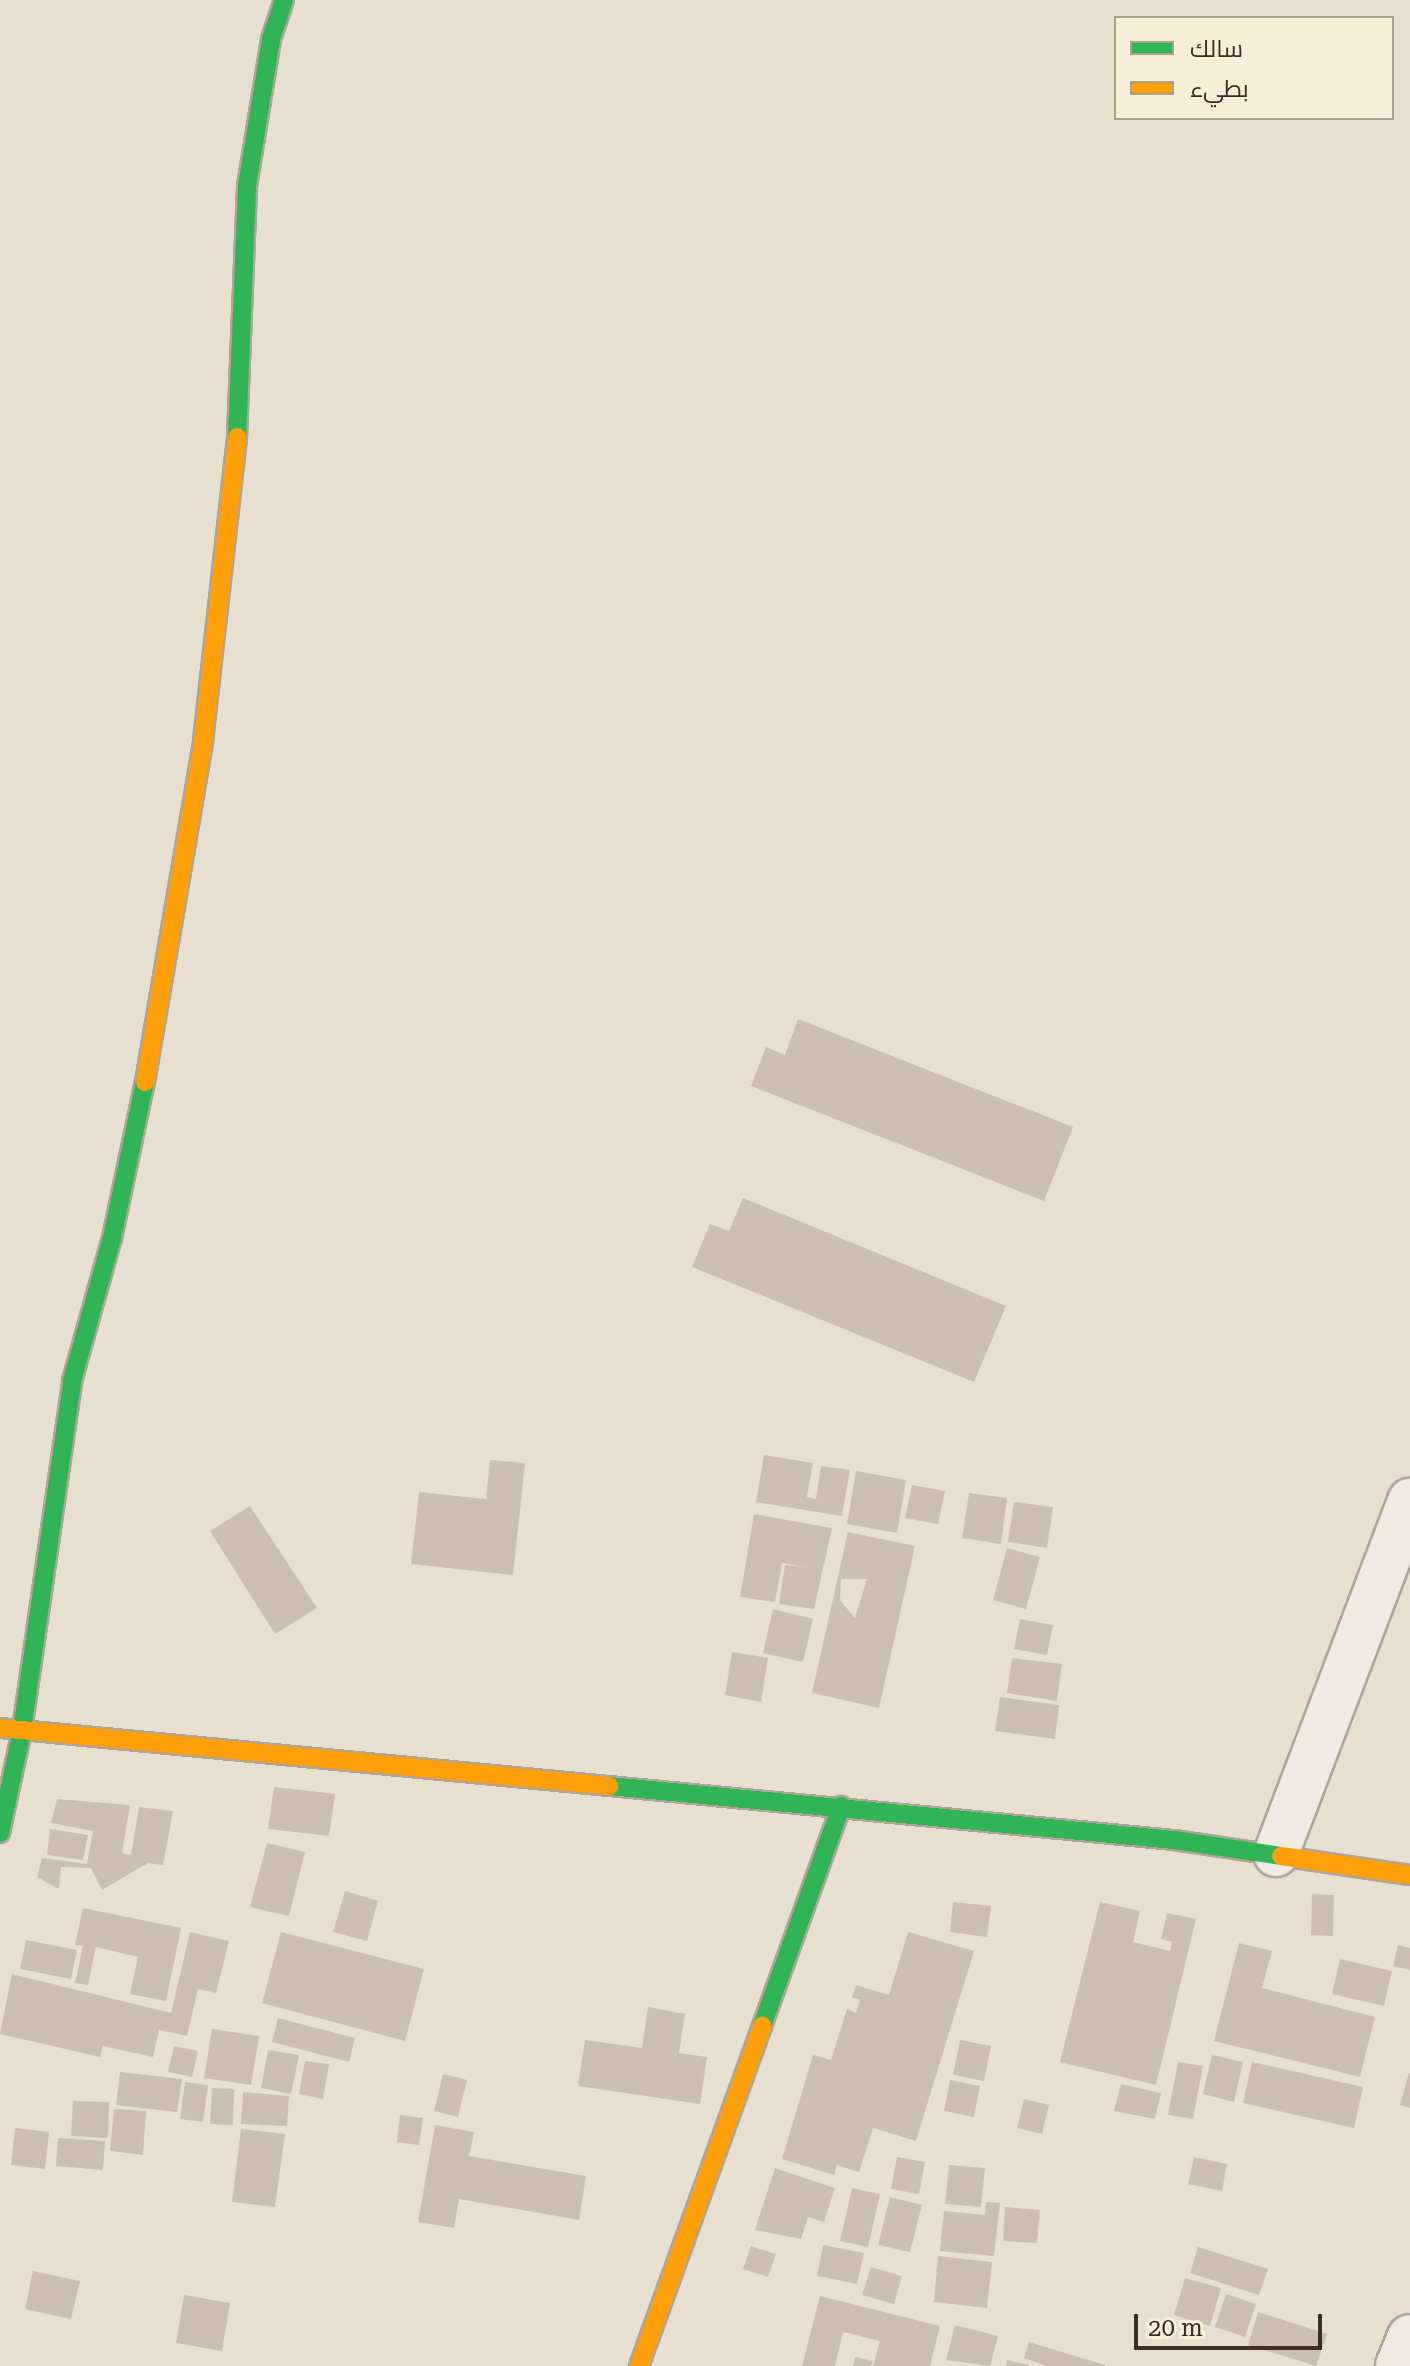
<!DOCTYPE html>
<html>
<head>
<meta charset="utf-8">
<style>
  body { margin:0 }
  #map { position:relative; width:1410px; height:2366px; overflow:hidden; background:#e7e0d1; font-family:"Roboto Serif",Cairo,serif }
  div>[style] { position:absolute }
  .building>* { inset:0; background:#cbbfb2 }
  .roads { filter:drop-shadow(2px 0 #ada599) drop-shadow(-2px 0 #ada599) drop-shadow(0 2px #ada599) drop-shadow(0 -2px #ada599) }
  .street>* { height:44px; margin:-22px; padding:0 22px; transform-origin:22px; border-radius:22px; background:#efebe3 }
  .fast>* { height:18px; margin:-9px; padding:0 9px; transform-origin:9px; border-radius:9px; background:#30b455 }
  .slow>* { height:18px; margin:-9px; padding:0 9px; transform-origin:9px; border-radius:9px; background:#ff9f0a }
  span { translate:-50% -50%; white-space:nowrap; text-align:center; line-height:1.15; -webkit-text-stroke:6px #f7eed8; paint-order:stroke }
  .legend { position:absolute; left:1114px; top:16px; width:280px; height:104px; box-sizing:border-box; background:#f7eed8; border:2px solid #ada18e; margin:0; padding:10px 14px; list-style:none; font-size:24px; color:#3d2e20 }
  .legend li { display:flex; align-items:center; gap:16px; height:40px }
  .legend b { width:40px; border:2px solid #ada18e }
  .scale { position:absolute; left:1134px; top:2314px; width:188px; height:36px; box-sizing:border-box; border:4px solid #3d2e20; border-top:0; padding-left:10px; font-size:24px; line-height:28px; white-space:nowrap; color:#3d2e20; -webkit-text-stroke:6px #f7eed8; paint-order:stroke }
</style>
</head>
<body>
<div id="map">
  <div class="building">
    <div style="clip-path:polygon(798px 1019px,1073px 1127px,1044px 1201px,751px 1086px,766px 1047px,785px 1055px)"></div>
    <div style="clip-path:polygon(743px 1198px,1006px 1306px,974px 1382px,692px 1267px,710px 1224px,729px 1231px)"></div>
    <div style="clip-path:polygon(764px 1455px,813px 1463px,807px 1497px,816px 1499px,821px 1466px,850px 1470px,842px 1516px,756px 1502px)"></div>
    <div style="clip-path:polygon(490px 1460px,525px 1463px,513px 1575px,411px 1564px,419px 1492px,486px 1499px)"></div>
    <div style="clip-path:polygon(856px 1471px,906px 1480px,897px 1533px,847px 1524px)"></div>
    <div style="clip-path:polygon(912px 1485px,945px 1491px,938px 1524px,905px 1518px)"></div>
    <div style="clip-path:polygon(969px 1493px,1007px 1498px,1001px 1544px,962px 1538px)"></div>
    <div style="clip-path:polygon(1014px 1502px,1053px 1507px,1047px 1548px,1008px 1542px)"></div>
    <div style="clip-path:polygon(250px 1506px,317px 1608px,275px 1634px,210px 1531px)"></div>
    <div style="clip-path:polygon(754px 1514px,832px 1528px,814px 1609px,779px 1604px,785px 1565px,807px 1567px,782px 1563px,775px 1602px,740px 1597px)"></div>
    <div style="clip-path:polygon(evenodd,848px 1532px,915px 1546px,879px 1708px,812px 1693px,848px 1532px,841px 1579px,867px 1579px,855px 1618px,840px 1600px,841px 1579px)"></div>
    <div style="clip-path:polygon(1007px 1548px,1040px 1557px,1026px 1609px,993px 1600px)"></div>
    <div style="clip-path:polygon(773px 1609px,813px 1619px,803px 1662px,763px 1653px)"></div>
    <div style="clip-path:polygon(1020px 1619px,1053px 1625px,1047px 1655px,1014px 1649px)"></div>
    <div style="clip-path:polygon(732px 1652px,768px 1658px,761px 1702px,725px 1695px)"></div>
    <div style="clip-path:polygon(1012px 1658px,1062px 1664px,1057px 1701px,1007px 1693px)"></div>
    <div style="clip-path:polygon(1000px 1697px,1059px 1705px,1055px 1739px,995px 1731px)"></div>
    <div style="clip-path:polygon(274px 1787px,335px 1794px,329px 1836px,268px 1829px)"></div>
    <div style="clip-path:polygon(57px 1799px,130px 1805px,122px 1853px,131px 1855px,139px 1807px,173px 1811px,163px 1865px,148px 1863px,102px 1890px,91px 1868px,61px 1867px,59px 1889px,37px 1877px,42px 1858px,87px 1864px,93px 1831px,51px 1823px)"></div>
    <div style="clip-path:polygon(50px 1829px,88px 1835px,83px 1860px,47px 1855px)"></div>
    <div style="clip-path:polygon(267px 1843px,305px 1852px,289px 1916px,250px 1907px)"></div>
    <div style="clip-path:polygon(345px 1891px,378px 1901px,367px 1941px,333px 1932px)"></div>
    <div style="clip-path:polygon(1312px 1894px,1334px 1895px,1333px 1936px,1311px 1935px)"></div>
    <div style="clip-path:polygon(953px 1902px,991px 1906px,987px 1937px,950px 1932px)"></div>
    <div style="clip-path:polygon(1100px 1902px,1140px 1911px,1133px 1942px,1170px 1951px,1172px 1942px,1161px 1939px,1167px 1913px,1196px 1919px,1156px 2085px,1060px 2062px)"></div>
    <div style="clip-path:polygon(83px 1908px,181px 1928px,166px 2001px,130px 1994px,138px 1957px,96px 1947px,88px 1985px,75px 1983px,83px 1946px,75px 1945px)"></div>
    <div style="clip-path:polygon(190px 1932px,229px 1941px,216px 1993px,198px 1989px,187px 2036px,159px 2030px,153px 2057px,103px 2046px,100px 2057px,0 2034px,12px 1974px,171px 2013px)"></div>
    <div style="clip-path:polygon(281px 1932px,424px 1969px,405px 2041px,262px 2003px)"></div>
    <div style="clip-path:polygon(908px 1932px,974px 1951px,916px 2141px,873px 2128px,859px 2172px,837px 2165px,834px 2175px,782px 2159px,813px 2055px,831px 2060px,847px 2009px,856px 2013px,860px 2000px,852px 1997px,856px 1985px,889px 1995px)"></div>
    <div style="clip-path:polygon(26px 1940px,77px 1950px,71px 1979px,20px 1969px)"></div>
    <div style="clip-path:polygon(1239px 1943px,1272px 1951px,1262px 1988px,1375px 2017px,1360px 2077px,1214px 2041px)"></div>
    <div style="clip-path:polygon(1398px 1945px,1410px 1948px,1410px 1970px,1393px 1966px)"></div>
    <div style="clip-path:polygon(1340px 1959px,1392px 1971px,1384px 2006px,1332px 1994px)"></div>
    <div style="clip-path:polygon(648px 2007px,685px 2014px,679px 2053px,707px 2057px,700px 2104px,578px 2086px,585px 2040px,642px 2048px)"></div>
    <div style="clip-path:polygon(278px 2018px,355px 2038px,349px 2062px,272px 2042px)"></div>
    <div style="clip-path:polygon(212px 2029px,259px 2036px,251px 2085px,204px 2078px)"></div>
    <div style="clip-path:polygon(960px 2040px,991px 2046px,984px 2081px,953px 2075px)"></div>
    <div style="clip-path:polygon(174px 2046px,198px 2051px,192px 2077px,168px 2072px)"></div>
    <div style="clip-path:polygon(268px 2050px,299px 2055px,291px 2094px,261px 2088px)"></div>
    <div style="clip-path:polygon(1212px 2055px,1243px 2062px,1234px 2102px,1203px 2094px)"></div>
    <div style="clip-path:polygon(305px 2061px,329px 2064px,323px 2099px,299px 2094px)"></div>
    <div style="clip-path:polygon(1178px 2062px,1203px 2066px,1193px 2119px,1168px 2115px)"></div>
    <div style="clip-path:polygon(1252px 2062px,1363px 2087px,1354px 2128px,1243px 2103px)"></div>
    <div style="clip-path:polygon(120px 2072px,182px 2079px,177px 2112px,116px 2105px)"></div>
    <div style="clip-path:polygon(1409px 2073px,1410px 2073px,1410px 2108px,1400px 2105px)"></div>
    <div style="clip-path:polygon(443px 2074px,467px 2080px,458px 2117px,434px 2111px)"></div>
    <div style="clip-path:polygon(950px 2080px,980px 2086px,974px 2117px,944px 2111px)"></div>
    <div style="clip-path:polygon(185px 2082px,208px 2085px,203px 2122px,180px 2119px)"></div>
    <div style="clip-path:polygon(1121px 2084px,1161px 2093px,1155px 2119px,1114px 2111px)"></div>
    <div style="clip-path:polygon(212px 2088px,234px 2089px,233px 2125px,210px 2124px)"></div>
    <div style="clip-path:polygon(243px 2092px,289px 2096px,287px 2126px,241px 2124px)"></div>
    <div style="clip-path:polygon(1024px 2099px,1049px 2105px,1042px 2134px,1017px 2128px)"></div>
    <div style="clip-path:polygon(73px 2101px,109px 2102px,108px 2138px,71px 2136px)"></div>
    <div style="clip-path:polygon(114px 2109px,146px 2111px,143px 2155px,110px 2151px)"></div>
    <div style="clip-path:polygon(400px 2115px,423px 2118px,419px 2145px,397px 2142px)"></div>
    <div style="clip-path:polygon(435px 2125px,474px 2132px,469px 2156px,586px 2176px,579px 2220px,459px 2199px,454px 2228px,418px 2222px)"></div>
    <div style="clip-path:polygon(15px 2128px,49px 2132px,45px 2169px,11px 2165px)"></div>
    <div style="clip-path:polygon(241px 2129px,285px 2134px,275px 2207px,232px 2202px)"></div>
    <div style="clip-path:polygon(58px 2138px,105px 2141px,103px 2170px,56px 2166px)"></div>
    <div style="clip-path:polygon(897px 2157px,925px 2162px,919px 2194px,891px 2189px)"></div>
    <div style="clip-path:polygon(1194px 2157px,1227px 2164px,1222px 2191px,1188px 2184px)"></div>
    <div style="clip-path:polygon(949px 2165px,985px 2168px,981px 2207px,945px 2204px)"></div>
    <div style="clip-path:polygon(775px 2168px,835px 2188px,824px 2222px,808px 2217px,801px 2239px,755px 2230px)"></div>
    <div style="clip-path:polygon(852px 2188px,880px 2194px,868px 2247px,840px 2241px)"></div>
    <div style="clip-path:polygon(890px 2197px,922px 2205px,910px 2252px,878px 2245px)"></div>
    <div style="clip-path:polygon(986px 2202px,1000px 2203px,994px 2256px,940px 2251px,944px 2211px,985px 2215px)"></div>
    <div style="clip-path:polygon(1005px 2207px,1040px 2210px,1037px 2243px,1003px 2241px)"></div>
    <div style="clip-path:polygon(823px 2245px,864px 2253px,857px 2284px,817px 2276px)"></div>
    <div style="clip-path:polygon(751px 2246px,776px 2254px,768px 2277px,743px 2269px)"></div>
    <div style="clip-path:polygon(1198px 2247px,1268px 2269px,1259px 2295px,1190px 2273px)"></div>
    <div style="clip-path:polygon(938px 2256px,992px 2262px,987px 2308px,934px 2302px)"></div>
    <div style="clip-path:polygon(871px 2267px,902px 2276px,894px 2304px,862px 2295px)"></div>
    <div style="clip-path:polygon(33px 2271px,80px 2281px,71px 2319px,25px 2309px)"></div>
    <div style="clip-path:polygon(1185px 2278px,1221px 2288px,1210px 2326px,1174px 2315px)"></div>
    <div style="clip-path:polygon(1226px 2294px,1256px 2304px,1245px 2337px,1215px 2327px)"></div>
    <div style="clip-path:polygon(184px 2295px,230px 2303px,222px 2351px,176px 2343px)"></div>
    <div style="clip-path:polygon(820px 2296px,940px 2326px,930px 2366px,873px 2366px,880px 2341px,843px 2332px,835px 2366px,802px 2366px)"></div>
    <div style="clip-path:polygon(1258px 2312px,1327px 2334px,1316px 2366px,1248px 2345px)"></div>
    <div style="clip-path:polygon(955px 2325px,998px 2336px,990px 2366px,946px 2360px)"></div>
    <div style="clip-path:polygon(1029px 2342px,1105px 2365px,1105px 2366px,1047px 2366px,1024px 2358px)"></div>
    <div style="clip-path:polygon(855px 2357px,873px 2361px,871px 2366px,853px 2366px)"></div>
    <div style="clip-path:polygon(1007px 2360px,1029px 2365px,1029px 2366px,1006px 2366px)"></div>
  </div>
  <div class="roads">
    <div class="street">
      <div style="left:1276px;top:1854px;width:378px;rotate:-69.2deg"></div>
      <div style="left:1398px;top:2366px;width:31px;rotate:-68deg"></div>
    </div>
    <div class="fast">
      <div style="left:237px;top:437px;width:251px;rotate:-87.7deg"></div>
      <div style="left:247px;top:186px;width:149px;rotate:-80.7deg"></div>
      <div style="left:271px;top:39px;width:41px;rotate:-71.6deg"></div>
      <div style="left:609px;top:1786px;width:568px;rotate:5.46deg"></div>
      <div style="left:1174px;top:1840px;width:108px;rotate:8.5deg"></div>
      <div style="left:0;top:1833px;width:105px;rotate:-77.9deg"></div>
      <div style="left:22px;top:1730px;width:353px;rotate:-81.8deg"></div>
      <div style="left:72px;top:1381px;width:148px;rotate:-74.4deg"></div>
      <div style="left:112px;top:1238px;width:159px;rotate:-78.1deg"></div>
      <div style="left:762px;top:2026px;width:234px;rotate:-70.2deg"></div>
    </div>
    <div class="slow">
      <div style="left:145px;top:1082px;width:346px;rotate:-80.3deg"></div>
      <div style="left:203px;top:741px;width:306px;rotate:-83.6deg"></div>
      <div style="left:0;top:1728px;width:612px;rotate:5.44deg"></div>
      <div style="left:1281px;top:1856px;width:130px;rotate:8.4deg"></div>
      <div style="left:639px;top:2366px;width:362px;rotate:-70.1deg"></div>
    </div>
  </div>
  <ul class="legend">
  <li><b style="height:10px;background:#30b455"></b>سالك</li>
  <li><b style="height:10px;background:#ff9f0a"></b>بطيء</li>
  </ul>
  <div class="scale">20 m</div>
</div>
</body>
</html>
